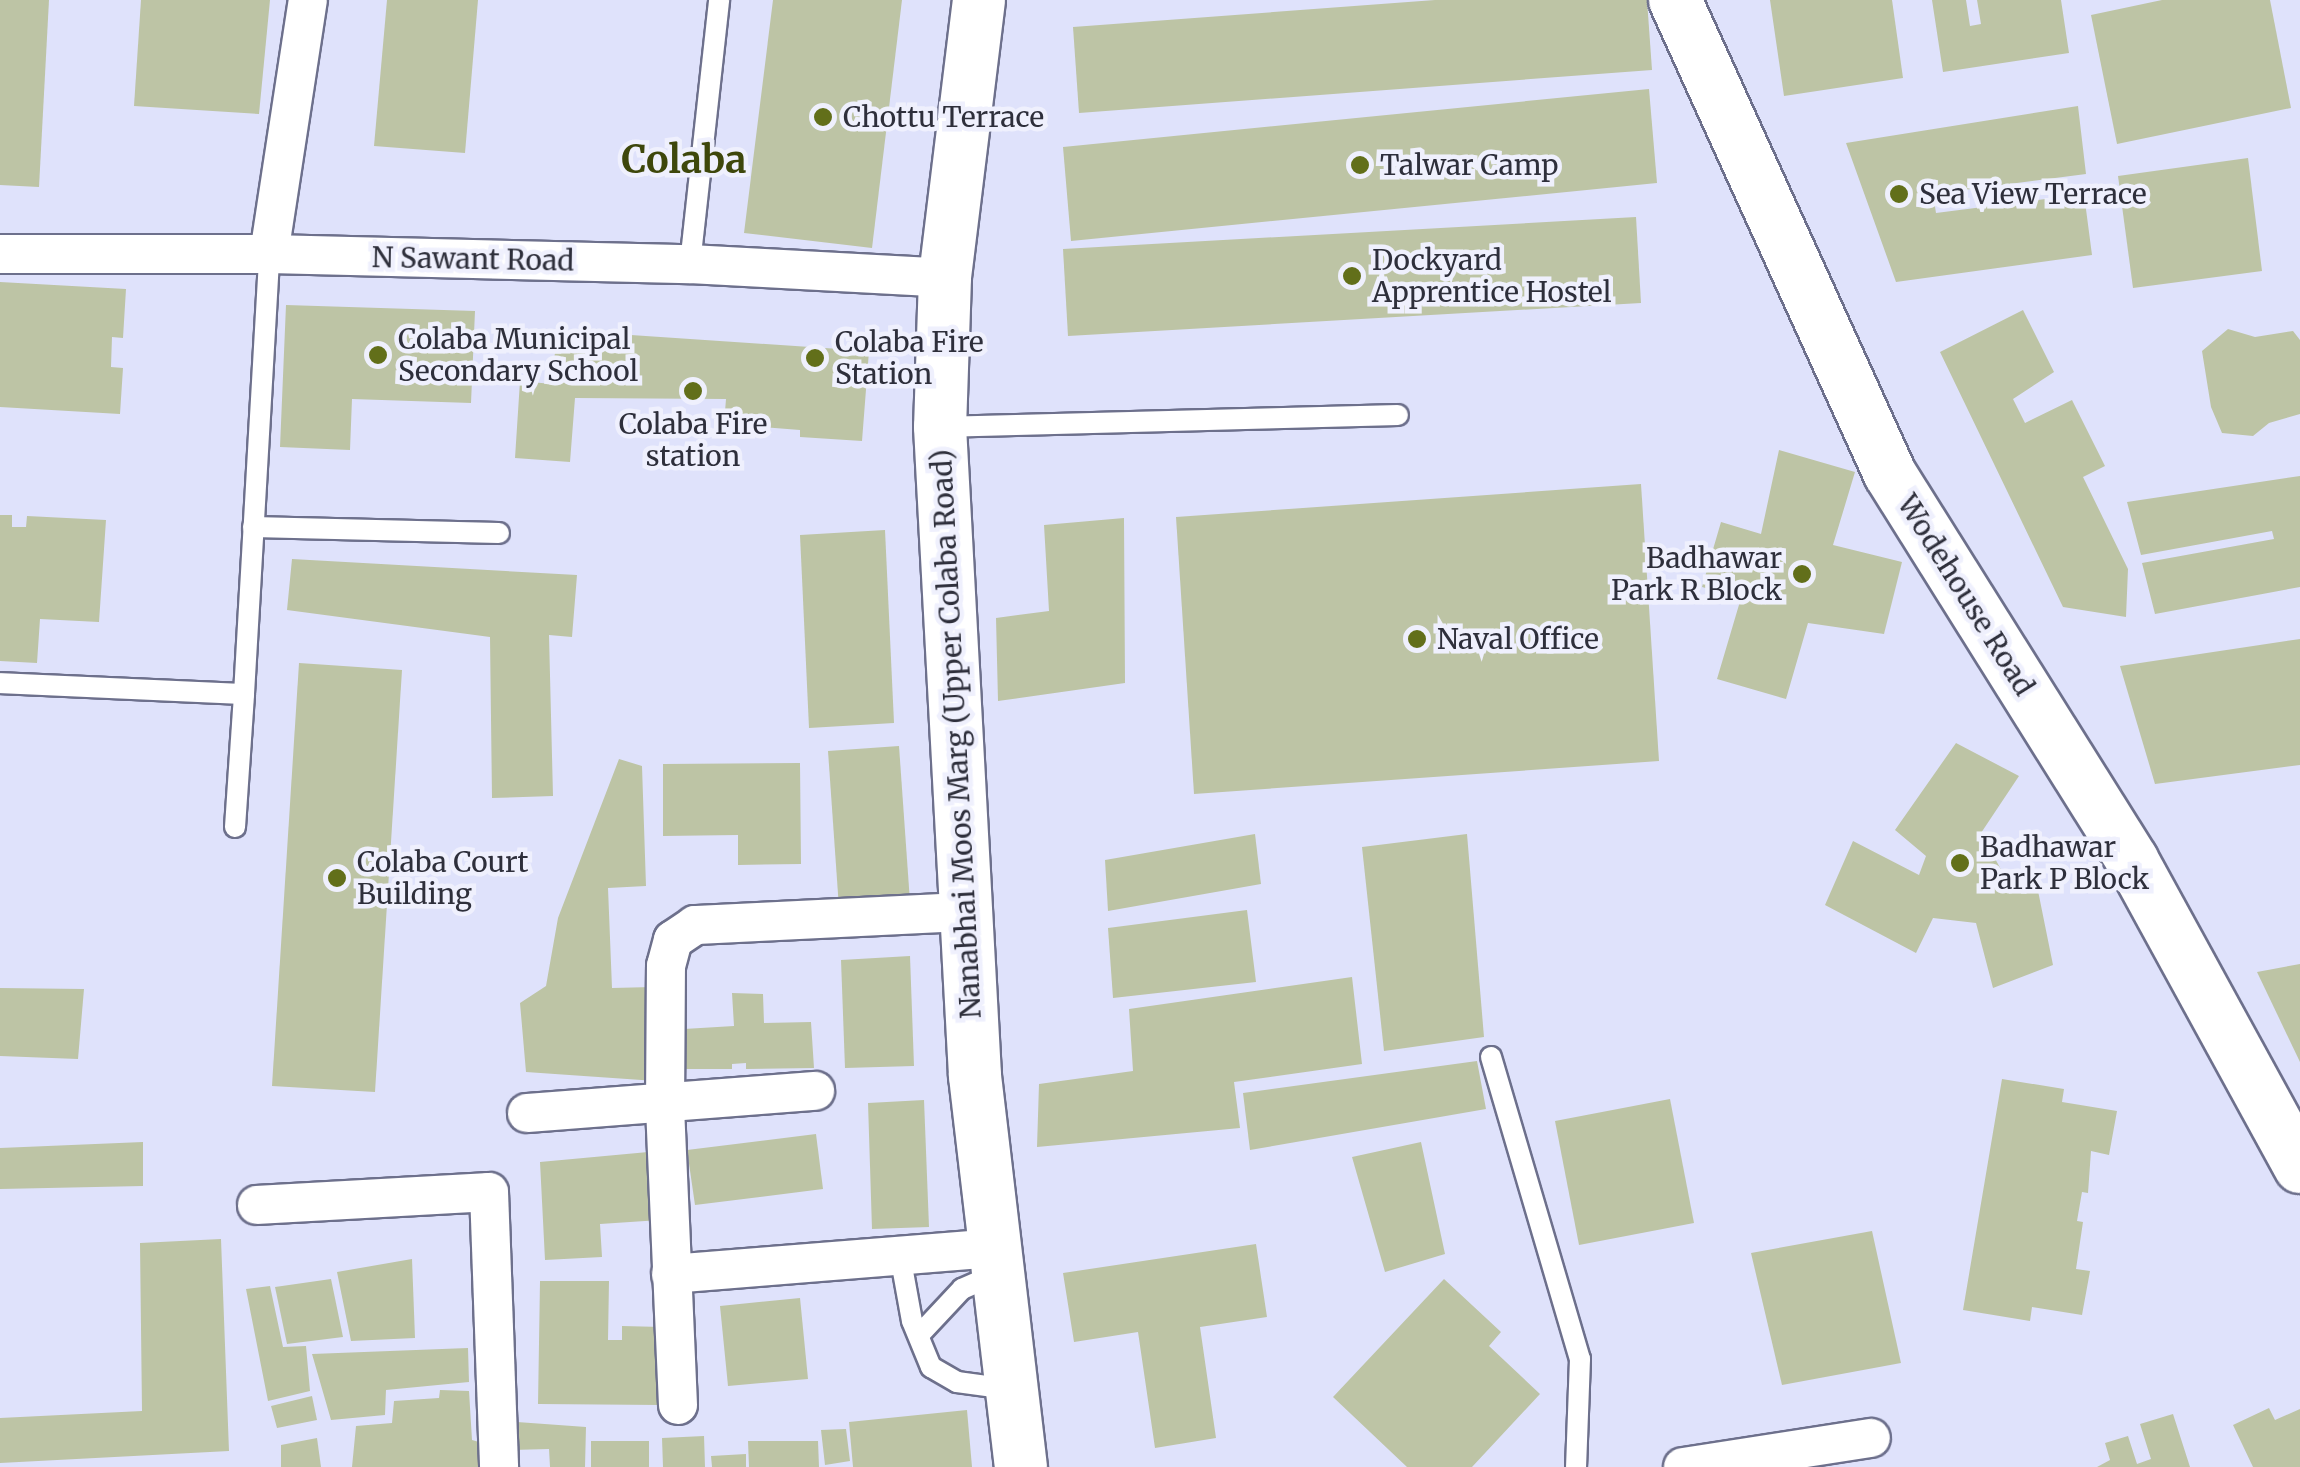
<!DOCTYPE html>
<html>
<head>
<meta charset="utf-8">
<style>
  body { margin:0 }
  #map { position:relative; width:2300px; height:1467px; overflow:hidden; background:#dfe2fb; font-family:Merriweather,serif }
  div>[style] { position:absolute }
  .building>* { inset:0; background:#bdc4a5 }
  .roads { filter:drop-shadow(2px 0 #6d708c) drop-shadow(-2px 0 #6d708c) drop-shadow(0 2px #6d708c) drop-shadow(0 -2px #6d708c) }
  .lane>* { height:20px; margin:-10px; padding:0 10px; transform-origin:10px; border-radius:10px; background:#fff }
  .street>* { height:38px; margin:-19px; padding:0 19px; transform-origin:19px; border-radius:19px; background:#fff }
  .secondary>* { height:52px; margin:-26px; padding:0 26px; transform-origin:26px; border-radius:26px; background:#fff }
  .dots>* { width:28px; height:28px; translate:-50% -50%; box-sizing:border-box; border:5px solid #eff0fd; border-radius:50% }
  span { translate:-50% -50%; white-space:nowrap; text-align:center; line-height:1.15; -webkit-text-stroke:9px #eff0fd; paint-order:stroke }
  .poi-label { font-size:28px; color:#2e2f3b }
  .left { translate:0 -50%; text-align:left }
  .right { translate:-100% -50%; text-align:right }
  .street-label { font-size:28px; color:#2e2f3b }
  .district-label { font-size:38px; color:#3e470b; font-weight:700 }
</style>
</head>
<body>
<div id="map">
  <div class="building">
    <div style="clip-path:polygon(0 0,49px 0,39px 187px,0 185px)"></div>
    <div style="clip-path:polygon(141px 0,270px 0,259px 114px,134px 106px)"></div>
    <div style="clip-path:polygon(387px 0,478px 0,465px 153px,374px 146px)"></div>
    <div style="clip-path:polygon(773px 0,902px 0,872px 248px,744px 233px)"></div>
    <div style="clip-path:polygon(1435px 0,1647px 0,1652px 70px,1079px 113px,1073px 27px)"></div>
    <div style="clip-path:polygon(1770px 0,1892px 0,1903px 78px,1784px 96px)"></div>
    <div style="clip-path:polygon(1932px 0,1966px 0,1970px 26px,1981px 24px,1977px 0,2061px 0,2069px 53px,1943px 72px)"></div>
    <div style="clip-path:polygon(2162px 0,2270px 0,2291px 108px,2117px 144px,2091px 15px)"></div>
    <div style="clip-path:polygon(1649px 89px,1657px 183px,1071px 241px,1063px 147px)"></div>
    <div style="clip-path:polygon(2078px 106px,2086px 174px,1933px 194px,1936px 213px,2084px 194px,2092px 255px,1896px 282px,1846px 143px)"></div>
    <div style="clip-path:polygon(2248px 158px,2262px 271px,2133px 288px,2118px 176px)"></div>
    <div style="clip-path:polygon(1636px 217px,1641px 303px,1068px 336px,1063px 249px)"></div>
    <div style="clip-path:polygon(0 282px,126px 289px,123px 338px,112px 337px,111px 367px,123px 368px,120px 414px,0 407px)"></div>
    <div style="clip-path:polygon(286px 305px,475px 311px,471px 403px,352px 399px,350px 450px,280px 447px)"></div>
    <div style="clip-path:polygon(2023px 310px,2054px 372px,2013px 399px,2025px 423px,2072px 400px,2105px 466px,2083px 477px,2128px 569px,2126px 617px,2063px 607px,1940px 352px)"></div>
    <div style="clip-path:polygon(2228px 329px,2255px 337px,2293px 331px,2300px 340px,2300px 414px,2269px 423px,2253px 436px,2222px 433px,2211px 407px,2202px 351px)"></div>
    <div style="clip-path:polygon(557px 330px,869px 351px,862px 441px,800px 437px,800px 430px,724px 424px,726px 399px,575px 398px,570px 462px,515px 458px,520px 381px,552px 384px)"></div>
    <div style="clip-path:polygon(1779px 450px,1855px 472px,1833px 545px,1902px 562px,1884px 634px,1808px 623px,1786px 699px,1717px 679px,1741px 598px,1702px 587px,1721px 522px,1761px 534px)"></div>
    <div style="clip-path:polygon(2300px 476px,2300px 587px,2155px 614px,2142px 563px,2274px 539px,2272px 531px,2141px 555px,2127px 502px)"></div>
    <div style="clip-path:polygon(1641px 484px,1659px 761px,1194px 794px,1176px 517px)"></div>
    <div style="clip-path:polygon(0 515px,12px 515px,12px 527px,26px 527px,27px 516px,106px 520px,99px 622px,40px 619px,37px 663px,0 661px)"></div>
    <div style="clip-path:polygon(1124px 518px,1125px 683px,998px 701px,996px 618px,1049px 611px,1044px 525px)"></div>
    <div style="clip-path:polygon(885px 530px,894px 723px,809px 728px,800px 535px)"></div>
    <div style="clip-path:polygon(292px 559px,577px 575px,572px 637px,549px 635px,553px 796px,492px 798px,490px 637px,287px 610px)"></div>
    <div style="clip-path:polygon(2300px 639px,2300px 765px,2155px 784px,2120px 666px)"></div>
    <div style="clip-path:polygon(299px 663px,402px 670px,375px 1092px,272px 1086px)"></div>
    <div style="clip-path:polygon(1956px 743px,2019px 776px,1981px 833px,2004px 875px,2034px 871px,2053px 965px,1993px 988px,1976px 923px,1933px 918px,1916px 953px,1825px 905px,1853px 841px,1919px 875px,1926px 856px,1895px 830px)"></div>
    <div style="clip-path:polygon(899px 746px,910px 902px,839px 908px,828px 751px)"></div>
    <div style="clip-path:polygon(619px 759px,642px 766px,646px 886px,608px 888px,612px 988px,653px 987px,656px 1081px,526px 1072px,520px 1003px,546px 986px,558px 918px)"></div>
    <div style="clip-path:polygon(800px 763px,801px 864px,738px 865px,738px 835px,663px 836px,663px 764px)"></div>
    <div style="clip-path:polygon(1255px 834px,1261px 884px,1108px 911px,1105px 860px)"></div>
    <div style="clip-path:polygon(1467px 834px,1484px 1037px,1384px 1051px,1362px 847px)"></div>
    <div style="clip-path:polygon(1247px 910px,1256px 982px,1113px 998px,1108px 928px)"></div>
    <div style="clip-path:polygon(910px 956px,914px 1066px,845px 1068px,841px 960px)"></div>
    <div style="clip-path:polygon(2300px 964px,2300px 1062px,2257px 972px)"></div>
    <div style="clip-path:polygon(1352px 977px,1362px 1064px,1234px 1082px,1240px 1128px,1037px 1147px,1039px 1084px,1133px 1071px,1129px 1009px)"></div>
    <div style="clip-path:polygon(0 988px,84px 989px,78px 1059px,0 1056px)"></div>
    <div style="clip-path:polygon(732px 993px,763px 994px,764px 1023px,811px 1022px,814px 1068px,746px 1069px,746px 1063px,732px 1064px,732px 1069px,686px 1069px,684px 1029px,734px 1026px)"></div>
    <div style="clip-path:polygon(1477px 1061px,1486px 1109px,1250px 1150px,1243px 1093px)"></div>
    <div style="clip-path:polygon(2002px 1079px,2064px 1089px,2062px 1102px,2117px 1111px,2109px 1155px,2091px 1151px,2088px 1193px,2082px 1192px,2077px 1221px,2083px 1222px,2076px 1269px,2090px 1271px,2082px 1315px,2032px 1307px,2030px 1321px,1963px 1310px)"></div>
    <div style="clip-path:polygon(1670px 1099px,1694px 1223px,1579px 1245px,1555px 1121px)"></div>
    <div style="clip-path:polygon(924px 1100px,929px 1227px,872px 1229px,868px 1103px)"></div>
    <div style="clip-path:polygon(816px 1134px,823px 1189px,695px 1205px,687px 1150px)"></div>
    <div style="clip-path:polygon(143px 1142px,143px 1186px,0 1189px,0 1148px)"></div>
    <div style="clip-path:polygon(1421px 1142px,1445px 1254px,1385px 1272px,1352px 1157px)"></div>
    <div style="clip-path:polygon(659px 1151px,660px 1220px,600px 1224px,602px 1257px,545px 1260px,540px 1162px)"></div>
    <div style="clip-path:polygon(1872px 1231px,1901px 1363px,1782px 1385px,1751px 1253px)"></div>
    <div style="clip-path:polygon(221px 1239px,229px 1451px,0 1463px,0 1418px,142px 1411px,140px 1243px)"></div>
    <div style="clip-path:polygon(1256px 1244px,1267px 1317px,1200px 1327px,1216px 1438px,1155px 1448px,1138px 1332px,1074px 1342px,1063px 1273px)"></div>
    <div style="clip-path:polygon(412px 1259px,415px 1338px,351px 1341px,337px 1272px)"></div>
    <div style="clip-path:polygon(331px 1279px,343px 1337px,287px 1344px,275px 1287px)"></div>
    <div style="clip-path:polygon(1444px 1279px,1501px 1332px,1489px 1346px,1540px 1394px,1472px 1467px,1407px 1467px,1333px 1397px)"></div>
    <div style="clip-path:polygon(540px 1281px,609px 1281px,608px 1340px,622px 1340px,622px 1326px,662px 1327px,661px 1405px,538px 1404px)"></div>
    <div style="clip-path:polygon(270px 1286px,283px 1347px,306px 1346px,310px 1391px,268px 1401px,246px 1289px)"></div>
    <div style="clip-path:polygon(800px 1298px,808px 1379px,728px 1386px,720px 1306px)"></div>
    <div style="clip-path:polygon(468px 1348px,469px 1382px,386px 1390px,385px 1415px,331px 1420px,312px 1354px)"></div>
    <div style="clip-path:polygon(440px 1390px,469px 1391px,472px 1440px,479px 1442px,478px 1467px,352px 1467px,356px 1426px,392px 1423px,394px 1401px,439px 1398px)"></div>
    <div style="clip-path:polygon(312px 1396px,317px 1420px,277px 1428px,271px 1406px)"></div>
    <div style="clip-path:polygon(2269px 1408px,2275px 1420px,2300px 1409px,2300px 1467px,2253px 1467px,2233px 1425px)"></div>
    <div style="clip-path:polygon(967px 1410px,972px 1467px,853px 1467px,849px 1422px)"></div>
    <div style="clip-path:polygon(2173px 1414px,2190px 1467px,2097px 1467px,2110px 1460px,2105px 1443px,2128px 1436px,2137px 1464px,2151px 1459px,2140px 1424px)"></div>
    <div style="clip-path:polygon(517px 1422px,586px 1427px,585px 1467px,550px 1467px,549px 1449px,511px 1450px)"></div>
    <div style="clip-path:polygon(846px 1429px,850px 1461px,825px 1465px,821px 1430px)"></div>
    <div style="clip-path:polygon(704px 1436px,705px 1467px,663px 1467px,662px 1438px)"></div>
    <div style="clip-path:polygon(317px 1438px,321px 1467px,281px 1467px,281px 1445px)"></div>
    <div style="clip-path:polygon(591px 1441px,649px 1441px,649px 1467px,591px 1467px)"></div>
    <div style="clip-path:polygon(748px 1441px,818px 1441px,819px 1467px,749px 1467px)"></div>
    <div style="clip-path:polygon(746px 1454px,746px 1467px,712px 1467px,711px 1456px)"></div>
  </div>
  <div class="roads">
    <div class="lane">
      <div style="left:690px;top:264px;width:266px;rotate:-83.7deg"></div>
      <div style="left:940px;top:427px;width:458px;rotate:-1.5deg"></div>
      <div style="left:253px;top:527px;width:246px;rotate:1.4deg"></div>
      <div style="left:0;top:683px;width:244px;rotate:2.6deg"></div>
      <div style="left:244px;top:694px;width:441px;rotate:-86.7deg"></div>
      <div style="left:235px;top:827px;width:133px;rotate:-86.1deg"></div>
      <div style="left:1491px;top:1057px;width:315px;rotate:73.6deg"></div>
      <div style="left:1580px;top:1359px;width:108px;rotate:92.1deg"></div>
      <div style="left:900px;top:1255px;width:67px;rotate:79.7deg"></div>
      <div style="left:912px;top:1321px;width:50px;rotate:67.6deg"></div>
      <div style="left:931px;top:1367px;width:30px;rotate:30deg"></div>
      <div style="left:957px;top:1382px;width:52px;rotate:7.7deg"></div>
      <div style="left:919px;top:1335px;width:63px;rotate:-46.9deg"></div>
      <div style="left:962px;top:1289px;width:35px;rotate:-24deg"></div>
    </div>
    <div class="street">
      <div style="left:0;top:254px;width:269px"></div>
      <div style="left:269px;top:254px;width:421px;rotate:1.4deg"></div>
      <div style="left:690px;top:264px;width:255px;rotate:3.1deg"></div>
      <div style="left:269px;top:254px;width:257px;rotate:-81.3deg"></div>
      <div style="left:527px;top:1113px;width:289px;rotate:-4.4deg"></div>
      <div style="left:257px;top:1205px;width:232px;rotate:-3.2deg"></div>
      <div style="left:489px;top:1192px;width:275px;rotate:87.9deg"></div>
      <div style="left:671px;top:1274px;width:323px;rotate:-4.6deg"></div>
      <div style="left:678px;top:1405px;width:299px;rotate:-92.5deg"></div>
      <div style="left:665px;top:1106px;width:140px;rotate:-89.6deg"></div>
      <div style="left:666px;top:966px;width:27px;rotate:-75deg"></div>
      <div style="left:673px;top:940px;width:27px;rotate:-34deg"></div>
      <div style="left:695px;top:925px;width:269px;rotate:-2.8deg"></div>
      <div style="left:1683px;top:1467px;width:190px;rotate:-8.8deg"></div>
    </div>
    <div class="secondary">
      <div style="left:979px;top:0;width:280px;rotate:97deg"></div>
      <div style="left:945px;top:278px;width:149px;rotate:91.9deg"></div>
      <div style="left:940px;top:427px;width:650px;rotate:86.91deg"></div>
      <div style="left:975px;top:1076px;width:394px;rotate:83.3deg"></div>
      <div style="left:1675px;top:0;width:520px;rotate:65.6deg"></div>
      <div style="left:1890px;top:474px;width:456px;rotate:57.9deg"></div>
      <div style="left:2132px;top:860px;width:350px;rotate:61.3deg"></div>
    </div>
  </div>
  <div class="dots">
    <div style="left:823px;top:117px;background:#626f1a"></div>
    <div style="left:1360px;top:165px;background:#626f1a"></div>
    <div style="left:1899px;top:194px;background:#626f1a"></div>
    <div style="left:1352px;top:276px;background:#626f1a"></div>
    <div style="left:378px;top:355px;background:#626f1a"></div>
    <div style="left:815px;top:358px;background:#626f1a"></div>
    <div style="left:693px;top:391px;background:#626f1a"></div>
    <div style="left:1802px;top:574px;background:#626f1a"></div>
    <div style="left:1417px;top:639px;background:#626f1a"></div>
    <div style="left:1960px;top:863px;background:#626f1a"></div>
    <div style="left:337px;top:878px;background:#626f1a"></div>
  </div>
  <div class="poi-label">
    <span class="left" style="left:843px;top:117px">Chottu Terrace</span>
    <span class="left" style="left:1380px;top:165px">Talwar Camp</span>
    <span class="left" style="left:1919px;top:194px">Sea View Terrace</span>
    <span class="left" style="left:1372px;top:276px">Dockyard<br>Apprentice Hostel</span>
    <span class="left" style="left:398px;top:355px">Colaba Municipal<br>Secondary School</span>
    <span class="left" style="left:835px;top:358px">Colaba Fire<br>Station</span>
    <span style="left:693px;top:440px">Colaba Fire<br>station</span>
    <span class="right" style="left:1782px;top:574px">Badhawar<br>Park R Block</span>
    <span class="left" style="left:1437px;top:639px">Naval Office</span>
    <span class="left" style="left:1980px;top:863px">Badhawar<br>Park P Block</span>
    <span class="left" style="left:357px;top:878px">Colaba Court<br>Building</span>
  </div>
  <div class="street-label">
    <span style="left:473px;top:259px;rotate:1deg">N Sawant Road</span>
    <span style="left:1966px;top:595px;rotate:58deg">Wodehouse Road</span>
    <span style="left:956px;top:734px;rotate:-93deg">Nanabhai Moos Marg (Upper Colaba Road)</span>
  </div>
  <div class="district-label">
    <span style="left:684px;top:160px">Colaba</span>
  </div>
</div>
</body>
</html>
